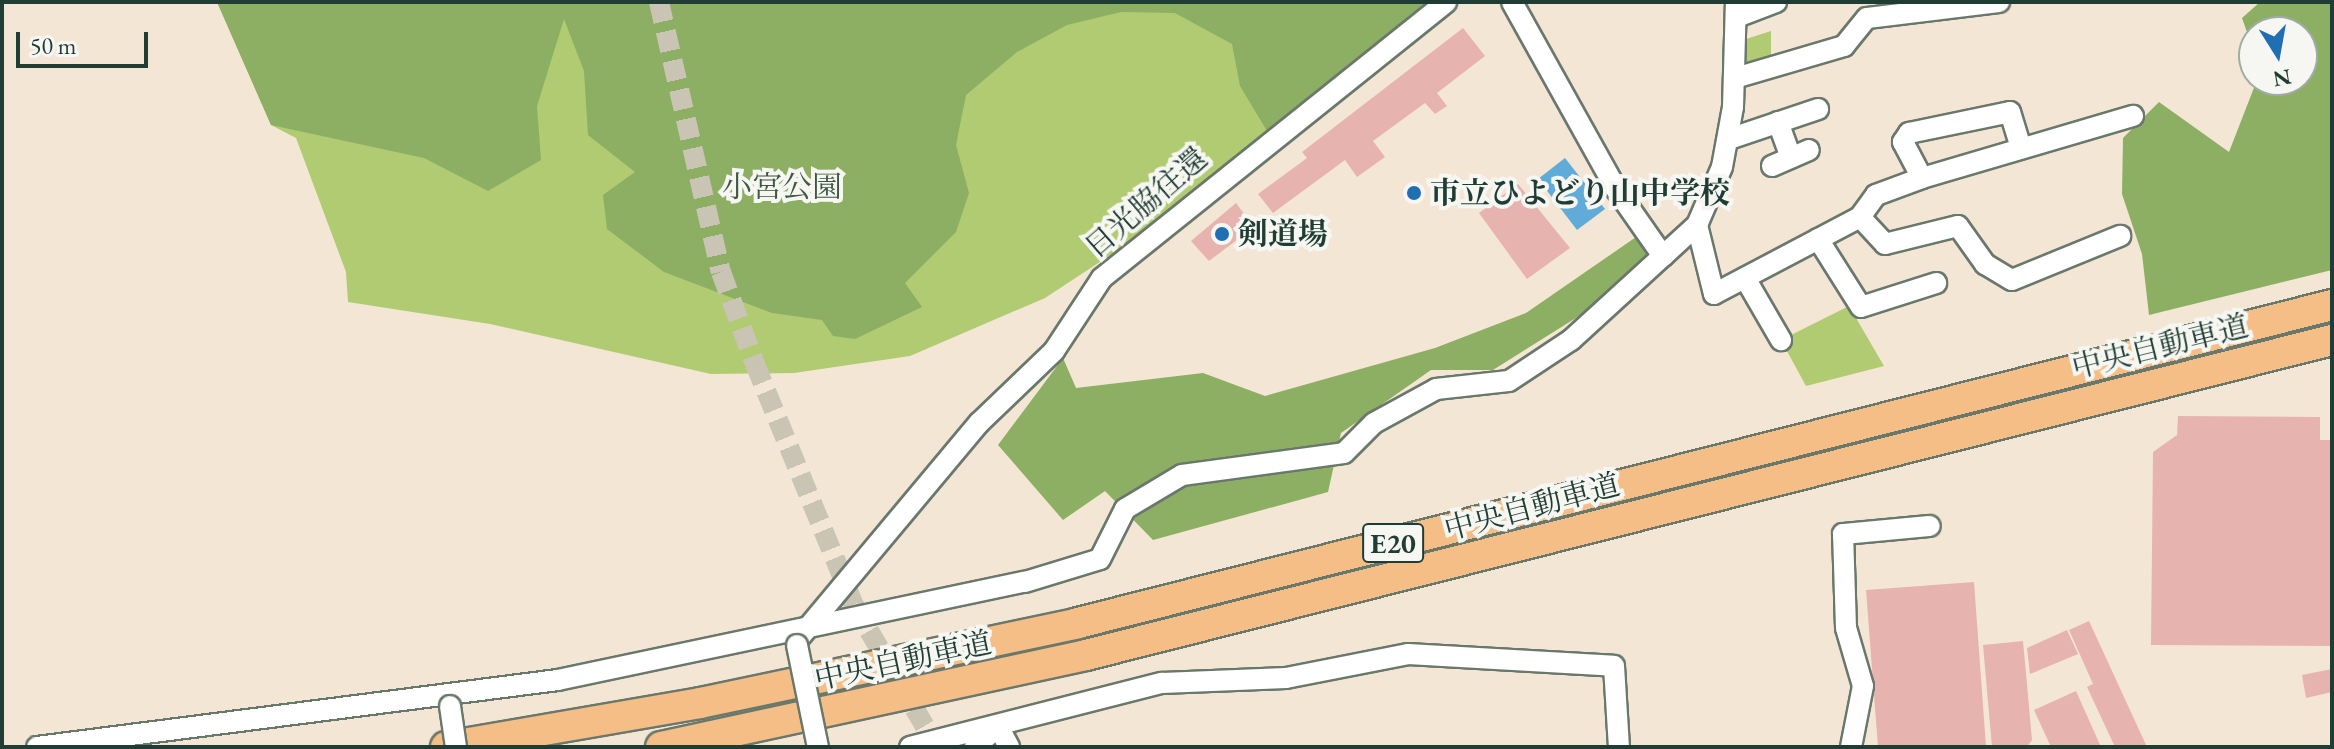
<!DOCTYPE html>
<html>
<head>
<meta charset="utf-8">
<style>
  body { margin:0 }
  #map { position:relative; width:2334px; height:749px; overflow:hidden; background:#f4e6d4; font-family:"EB Garamond","Noto Serif JP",serif }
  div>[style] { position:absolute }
  .green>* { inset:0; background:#b0cb71 }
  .forest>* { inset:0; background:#8caf63 }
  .water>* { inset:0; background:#61abd9 }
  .building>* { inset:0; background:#e7b3ae }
  .minor-tunnel>* { height:20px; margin-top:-10px; transform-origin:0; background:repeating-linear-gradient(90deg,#c9c4b4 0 20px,transparent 0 30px) }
  .roads { filter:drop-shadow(2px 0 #6a786c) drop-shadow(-2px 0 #6a786c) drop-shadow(0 2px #6a786c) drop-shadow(0 -2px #6a786c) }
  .minor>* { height:20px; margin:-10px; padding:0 10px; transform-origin:10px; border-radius:10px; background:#fff }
  .highway>* { height:30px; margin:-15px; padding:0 15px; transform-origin:15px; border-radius:15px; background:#f6be87 }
  .bridges { filter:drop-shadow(2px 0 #6a786c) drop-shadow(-2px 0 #6a786c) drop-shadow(0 2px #6a786c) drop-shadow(0 -2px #6a786c) }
  .minor-bridge>* { height:20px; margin:-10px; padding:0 10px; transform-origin:10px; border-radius:10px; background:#fff }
  .dots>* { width:22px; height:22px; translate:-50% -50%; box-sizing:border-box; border:4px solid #f6f6f2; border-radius:50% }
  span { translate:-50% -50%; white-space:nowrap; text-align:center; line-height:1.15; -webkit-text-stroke:8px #f6f6f2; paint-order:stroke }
  .shield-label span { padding:2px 6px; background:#f6f6f2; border:2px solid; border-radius:6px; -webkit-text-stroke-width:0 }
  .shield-label { font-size:28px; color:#1f3d34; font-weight:700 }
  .park-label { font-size:30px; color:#3c5940 }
  .poi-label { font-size:30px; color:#1f3d34; font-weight:700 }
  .left { translate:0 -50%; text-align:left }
  .street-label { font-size:30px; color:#1f3d34 }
  .frame { position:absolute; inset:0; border:4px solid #1f3d34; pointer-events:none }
  .north { position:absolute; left:2238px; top:16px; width:80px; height:80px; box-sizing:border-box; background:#f6f6f2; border:2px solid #a0aca6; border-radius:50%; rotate:169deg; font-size:22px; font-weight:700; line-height:32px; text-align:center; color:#1f3d34 }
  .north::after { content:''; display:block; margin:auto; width:28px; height:36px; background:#1f6fb2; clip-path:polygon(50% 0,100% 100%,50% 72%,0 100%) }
  .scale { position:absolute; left:16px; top:32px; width:132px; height:36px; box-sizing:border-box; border:4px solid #1f3d34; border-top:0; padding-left:10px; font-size:24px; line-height:28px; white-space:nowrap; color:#1f3d34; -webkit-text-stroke:6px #f6f6f2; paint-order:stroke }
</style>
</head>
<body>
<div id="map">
  <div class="green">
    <div style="clip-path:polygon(217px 2px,1434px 2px,1115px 252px,1045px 298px,910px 356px,794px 373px,711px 374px,490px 324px,348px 302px,346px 272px,296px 138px,271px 125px)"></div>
    <div style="clip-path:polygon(1771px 31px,1771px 62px,1745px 67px,1746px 39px)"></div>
    <div style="clip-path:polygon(1849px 306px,1884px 366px,1806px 386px,1781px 340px)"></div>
  </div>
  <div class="forest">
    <div style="clip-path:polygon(217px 2px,1434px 2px,1267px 131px,1240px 86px,1232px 44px,1175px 13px,1121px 12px,1067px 25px,1017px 52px,966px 95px,956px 145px,969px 193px,956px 232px,905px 283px,922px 307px,855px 339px,833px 336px,822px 320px,772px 313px,664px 272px,607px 229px,603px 195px,635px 172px,588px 135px,584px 71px,564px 19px,537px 106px,541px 160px,488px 191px,424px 158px,271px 125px)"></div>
    <div style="clip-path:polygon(2260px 2px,2332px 2px,2332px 270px,2149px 315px,2142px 254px,2122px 194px,2123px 138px,2159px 102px,2229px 152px,2257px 80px,2302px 80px,2302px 32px,2254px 32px,2254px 52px,2242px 18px)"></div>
    <div style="clip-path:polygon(1639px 235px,1652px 249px,1587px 311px,1493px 370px,1431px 370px,1341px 433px,1328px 492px,1153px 540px,1105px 491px,1063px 520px,998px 445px,1063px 358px,1076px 388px,1203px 373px,1265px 396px,1435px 348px,1526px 313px)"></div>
  </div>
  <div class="water">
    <div style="clip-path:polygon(1565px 158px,1605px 209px,1577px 230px,1538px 179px)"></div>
  </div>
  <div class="building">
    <div style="clip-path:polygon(1463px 28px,1485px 56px,1437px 93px,1447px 106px,1435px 114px,1425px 103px,1373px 141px,1385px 157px,1357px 177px,1345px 160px,1273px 213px,1258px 194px,1307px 158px,1302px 152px)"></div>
    <div style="clip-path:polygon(1518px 184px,1570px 248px,1527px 279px,1479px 213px)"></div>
    <div style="clip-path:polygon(1236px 203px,1254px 227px,1209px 261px,1191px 241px)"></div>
    <div style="clip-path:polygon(2178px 416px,2320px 417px,2320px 440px,2332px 440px,2332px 646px,2151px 645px,2153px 452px,2177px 435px)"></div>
    <div style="clip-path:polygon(1974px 582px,1986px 747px,1878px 747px,1866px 590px)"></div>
    <div style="clip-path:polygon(2089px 621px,2147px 747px,2115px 747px,2087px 687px,2093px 684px,2069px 630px)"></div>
    <div style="clip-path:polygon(2067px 630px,2078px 654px,2030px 674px,2027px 648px)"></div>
    <div style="clip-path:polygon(2023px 641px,2032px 740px,2027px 747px,1992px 747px,1983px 645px)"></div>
    <div style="clip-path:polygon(2332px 669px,2332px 692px,2306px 698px,2302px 675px)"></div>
    <div style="clip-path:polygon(2076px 691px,2101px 747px,2051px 747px,2034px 710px)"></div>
  </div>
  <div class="minor-tunnel">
    <div style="left:659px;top:2px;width:277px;rotate:77.1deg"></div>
    <div style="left:721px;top:272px;width:98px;rotate:69.7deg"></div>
    <div style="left:755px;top:364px;width:261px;rotate:67.7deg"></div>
    <div style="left:854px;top:605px;width:164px;rotate:59.7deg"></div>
  </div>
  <div class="roads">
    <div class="minor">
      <div style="left:1512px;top:2px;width:214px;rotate:60.9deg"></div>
      <div style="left:1616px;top:189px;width:82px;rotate:55deg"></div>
      <div style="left:1663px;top:256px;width:46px;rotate:-42.4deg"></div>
      <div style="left:1697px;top:225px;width:63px;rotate:-66.7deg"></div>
      <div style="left:1722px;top:167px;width:61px;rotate:-79.6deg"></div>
      <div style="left:1733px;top:107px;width:105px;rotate:-88.4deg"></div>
      <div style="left:1737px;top:17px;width:42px;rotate:-21deg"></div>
      <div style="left:1735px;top:78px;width:114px;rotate:-16.4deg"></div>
      <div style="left:1844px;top:46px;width:36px;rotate:-51deg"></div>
      <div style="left:1867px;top:18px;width:133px;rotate:-6.9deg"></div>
      <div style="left:1778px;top:122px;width:38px;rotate:70deg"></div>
      <div style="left:1729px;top:139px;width:94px;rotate:-18.6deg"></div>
      <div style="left:1772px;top:166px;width:40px;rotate:-23.4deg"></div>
      <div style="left:1922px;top:178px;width:41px;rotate:-117.8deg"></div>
      <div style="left:1903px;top:142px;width:11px;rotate:-56deg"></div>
      <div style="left:1909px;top:133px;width:103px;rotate:-11.7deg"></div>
      <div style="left:2010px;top:112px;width:38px;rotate:73deg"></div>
      <div style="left:1860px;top:217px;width:27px;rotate:-54deg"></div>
      <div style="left:1876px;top:195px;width:49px;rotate:-20.3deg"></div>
      <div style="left:1922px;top:178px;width:220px;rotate:-16.4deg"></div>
      <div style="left:1697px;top:225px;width:71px;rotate:76.2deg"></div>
      <div style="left:1714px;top:294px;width:165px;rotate:-27.8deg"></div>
      <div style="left:1860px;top:217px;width:37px;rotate:47deg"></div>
      <div style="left:1885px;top:244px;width:75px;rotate:-13.9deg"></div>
      <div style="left:1958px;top:226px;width:47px;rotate:54.6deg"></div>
      <div style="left:1985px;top:264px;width:31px;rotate:31deg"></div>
      <div style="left:2012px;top:280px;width:117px;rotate:-22.2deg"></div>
      <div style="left:1818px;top:239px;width:80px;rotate:57.7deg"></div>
      <div style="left:1861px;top:307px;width:79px;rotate:-17.7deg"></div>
      <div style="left:1745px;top:278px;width:72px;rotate:59.9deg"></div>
      <div style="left:800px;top:637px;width:279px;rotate:-50.1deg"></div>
      <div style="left:979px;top:423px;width:104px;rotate:-43.8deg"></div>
      <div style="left:1054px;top:351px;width:87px;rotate:-56.7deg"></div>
      <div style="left:1102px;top:278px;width:441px;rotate:-38.7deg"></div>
      <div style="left:37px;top:747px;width:525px;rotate:-7.33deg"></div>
      <div style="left:558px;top:680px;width:477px;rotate:-11.9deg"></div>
      <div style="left:1025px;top:582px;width:78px;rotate:-17deg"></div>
      <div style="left:1100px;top:559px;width:56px;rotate:-63.4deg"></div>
      <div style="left:1125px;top:509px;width:66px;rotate:-30.8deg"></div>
      <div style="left:1182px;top:475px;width:163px;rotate:-7.7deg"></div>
      <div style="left:1344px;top:453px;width:42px;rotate:-45deg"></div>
      <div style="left:1374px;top:423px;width:71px;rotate:-28.7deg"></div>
      <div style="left:1436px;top:389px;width:73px;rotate:-6.3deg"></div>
      <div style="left:1509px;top:381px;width:74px;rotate:-33.5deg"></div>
      <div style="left:1571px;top:340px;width:125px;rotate:-42.4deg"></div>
      <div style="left:910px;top:747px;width:260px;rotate:-14.3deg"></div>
      <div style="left:1162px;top:683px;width:124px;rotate:-2.3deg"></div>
      <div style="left:1286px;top:678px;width:124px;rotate:-11.1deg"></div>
      <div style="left:1408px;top:654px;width:206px;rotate:3.3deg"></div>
      <div style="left:1614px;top:666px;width:81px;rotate:86.5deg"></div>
      <div style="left:975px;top:747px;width:31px;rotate:-42deg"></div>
      <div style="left:998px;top:726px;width:24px;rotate:62deg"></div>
      <div style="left:1851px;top:747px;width:62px;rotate:-78.9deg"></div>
      <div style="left:1863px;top:686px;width:60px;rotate:-106.3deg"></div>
      <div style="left:1846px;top:628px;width:94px;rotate:-91.8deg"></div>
      <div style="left:1843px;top:534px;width:87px;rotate:-5.3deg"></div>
    </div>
    <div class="highway">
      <div style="left:446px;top:747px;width:258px;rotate:-9.8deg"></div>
      <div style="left:700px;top:703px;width:386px;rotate:-11.9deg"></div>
      <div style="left:1078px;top:623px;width:1294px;rotate:-14.23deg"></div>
      <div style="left:661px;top:747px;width:435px;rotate:-12.2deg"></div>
      <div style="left:1086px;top:655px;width:1285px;rotate:-14.19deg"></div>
    </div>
  </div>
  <div class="bridges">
    <div class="minor-bridge">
      <div style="left:797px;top:645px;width:104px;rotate:78.4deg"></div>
      <div style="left:450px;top:706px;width:41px;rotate:81.7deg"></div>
    </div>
  </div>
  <div class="dots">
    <div style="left:1414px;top:193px;background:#1f6fb2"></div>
    <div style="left:1222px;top:234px;background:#1f6fb2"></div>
  </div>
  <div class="shield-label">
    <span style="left:1393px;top:543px">E20</span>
  </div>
  <div class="park-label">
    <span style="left:782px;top:187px">小宮公園</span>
  </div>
  <div class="poi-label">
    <span class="left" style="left:1430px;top:193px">市立ひよどり山中学校</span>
    <span class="left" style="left:1238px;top:234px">剣道場</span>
  </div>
  <div class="street-label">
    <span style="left:1146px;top:203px;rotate:-41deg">日光脇往還</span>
    <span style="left:2160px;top:347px;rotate:-14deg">中央自動車道</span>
    <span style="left:1532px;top:507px;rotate:-15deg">中央自動車道</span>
    <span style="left:903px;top:661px;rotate:-12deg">中央自動車道</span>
  </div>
  <div class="frame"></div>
  <div class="north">N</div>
  <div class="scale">50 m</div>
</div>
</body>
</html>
